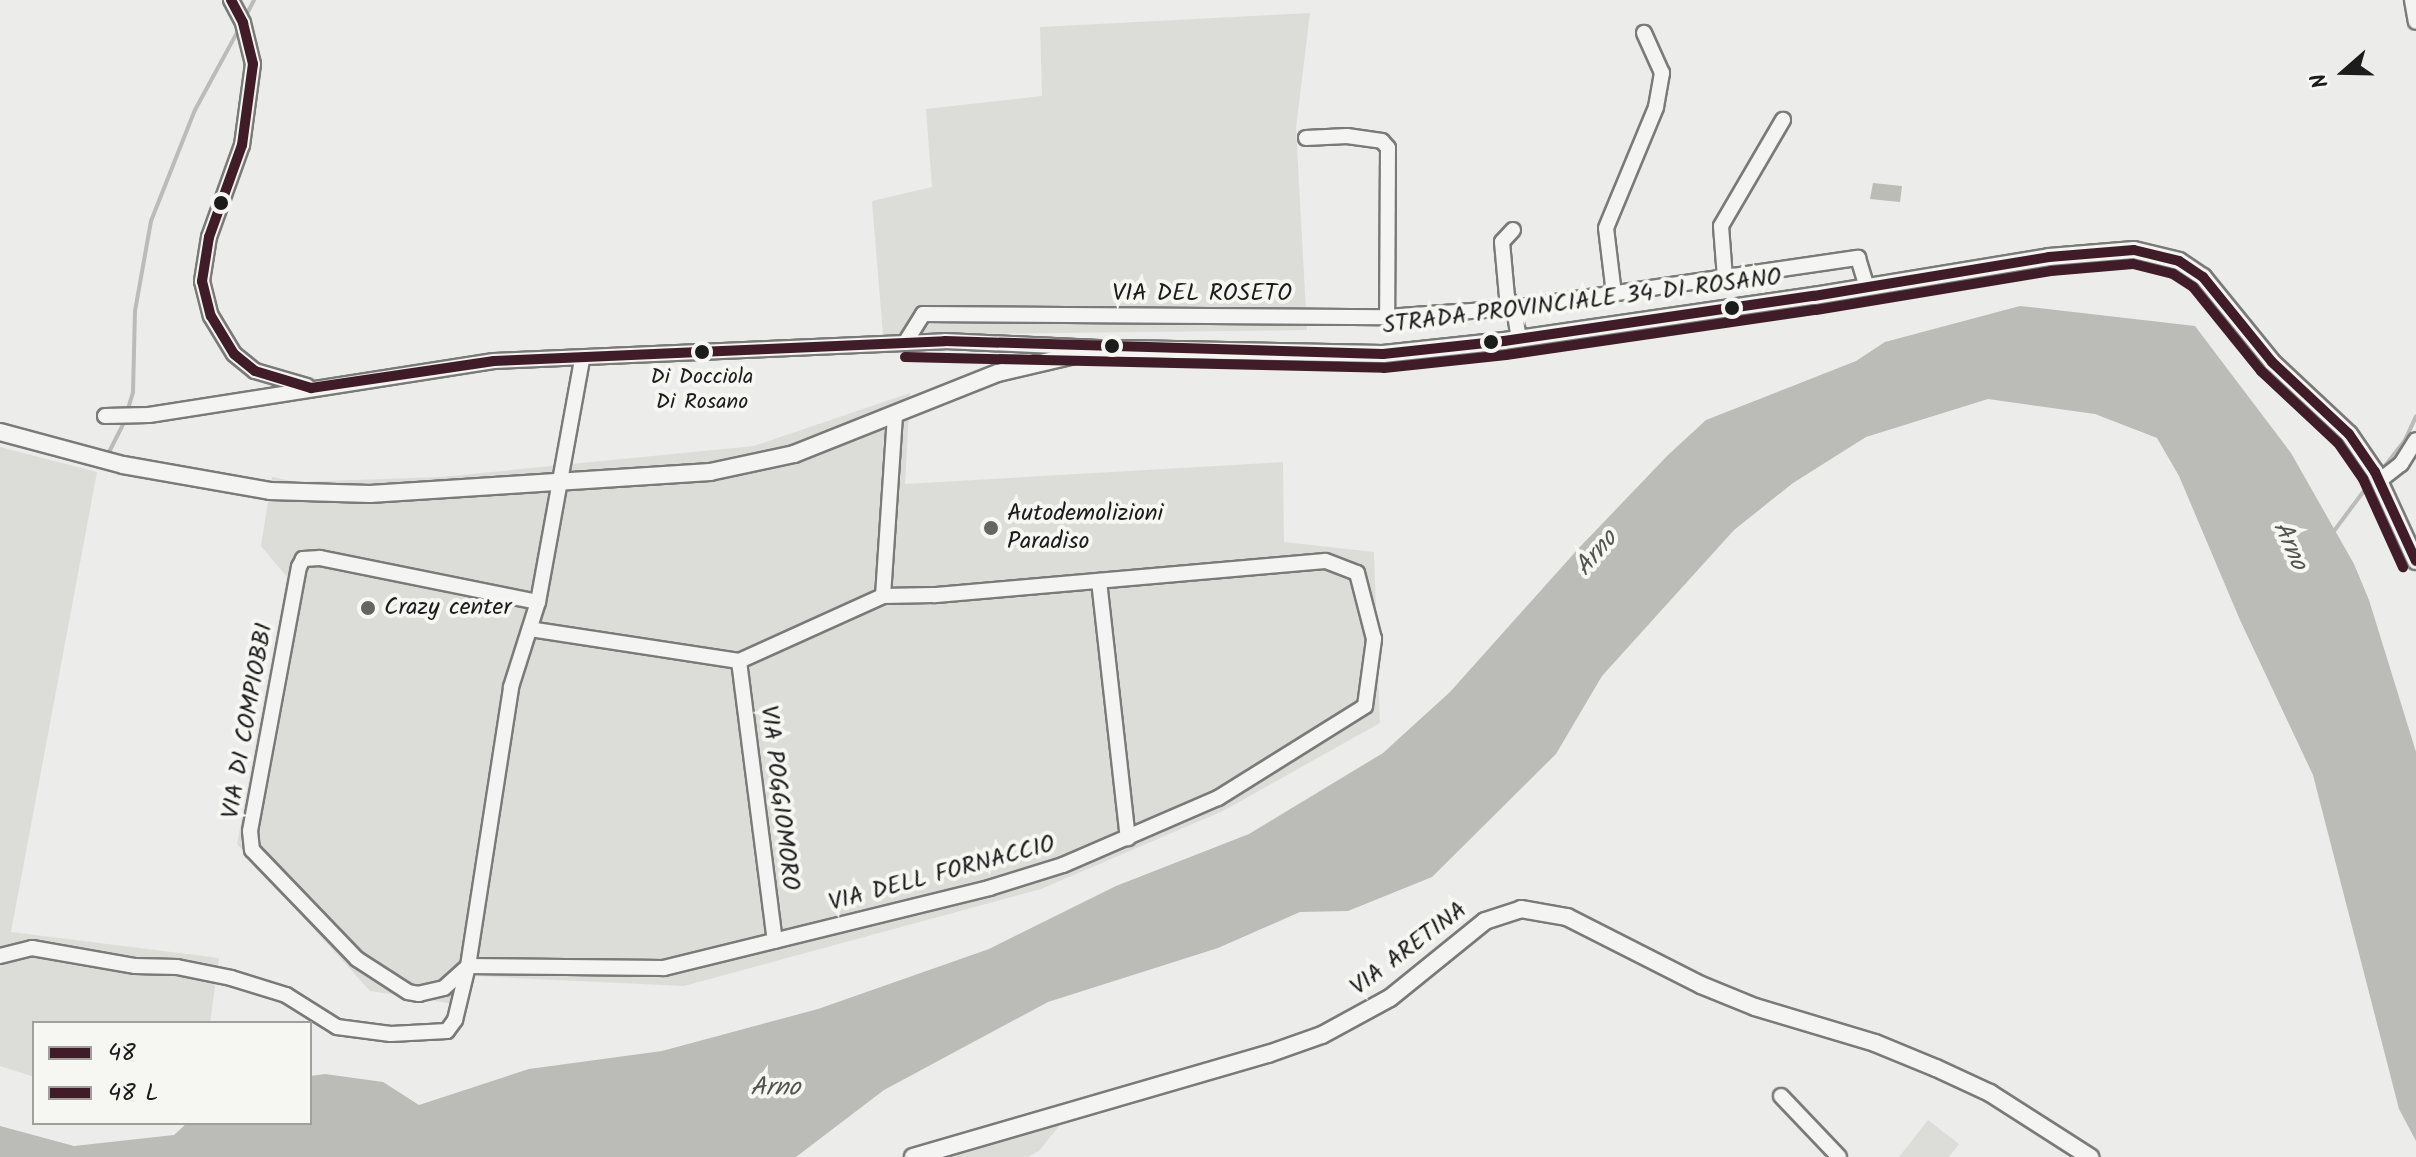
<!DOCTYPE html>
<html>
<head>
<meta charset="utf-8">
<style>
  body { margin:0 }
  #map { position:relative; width:2416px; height:1157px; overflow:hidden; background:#ececea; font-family:Kalam,sans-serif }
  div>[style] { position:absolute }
  .built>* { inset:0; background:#dcdcd9 }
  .water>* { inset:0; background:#bbbbb8 }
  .stream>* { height:4px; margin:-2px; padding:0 2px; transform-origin:2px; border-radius:2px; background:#bbbbb8 }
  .roads { filter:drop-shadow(2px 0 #7a7a79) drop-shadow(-2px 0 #7a7a79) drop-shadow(0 2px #7a7a79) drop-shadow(0 -2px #7a7a79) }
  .minor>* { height:14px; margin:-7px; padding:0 7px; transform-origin:7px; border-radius:7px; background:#f4f4f2 }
  .major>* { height:16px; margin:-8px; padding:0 8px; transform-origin:8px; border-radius:8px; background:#f4f4f2 }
  .bus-1>* { height:10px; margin:-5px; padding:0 5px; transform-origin:5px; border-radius:5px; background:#401c29 }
  .bus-2>* { height:10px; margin:-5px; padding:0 5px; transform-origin:5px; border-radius:5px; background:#401c29 }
  .dots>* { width:22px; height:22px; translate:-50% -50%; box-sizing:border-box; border:4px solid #f6f6f2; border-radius:50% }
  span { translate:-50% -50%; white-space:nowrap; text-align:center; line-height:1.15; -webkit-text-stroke:8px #f6f6f2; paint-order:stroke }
  .bus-label { font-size:22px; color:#1c1c1c }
  .street-label { font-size:24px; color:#1c1c1c }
  .poi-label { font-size:24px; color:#1c1c1c }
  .left { translate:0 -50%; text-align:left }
  .water-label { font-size:26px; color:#535352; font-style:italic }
  .legend { position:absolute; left:32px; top:1021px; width:280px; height:104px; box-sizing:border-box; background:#f6f6f2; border:2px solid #9f9f9c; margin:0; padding:10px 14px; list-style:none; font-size:24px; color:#1c1c1c }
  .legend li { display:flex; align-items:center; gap:16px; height:40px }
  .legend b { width:40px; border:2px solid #9f9f9c }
  .north { position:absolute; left:2304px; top:32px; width:80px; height:80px; -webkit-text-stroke:6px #f6f6f2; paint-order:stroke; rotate:250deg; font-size:22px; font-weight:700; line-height:32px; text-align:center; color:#1c1c1c }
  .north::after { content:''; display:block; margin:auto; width:28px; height:36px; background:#1c1c1c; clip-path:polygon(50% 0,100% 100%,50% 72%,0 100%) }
</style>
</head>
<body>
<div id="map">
  <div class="built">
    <div style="clip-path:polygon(1310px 13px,1296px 128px,1307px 330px,883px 335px,872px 201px,932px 187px,926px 109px,1042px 96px,1040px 27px)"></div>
    <div style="clip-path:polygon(910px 393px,905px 484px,1283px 462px,1284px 542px,1374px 552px,1380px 723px,1223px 811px,1041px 889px,684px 986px,472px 976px,462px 1005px,370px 991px,237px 844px,287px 577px,261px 546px,272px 477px,297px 482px,441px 477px,754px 446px)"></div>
    <div style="clip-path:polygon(0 447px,97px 472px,11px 932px,219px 958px,210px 1023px,34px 1023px,34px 1077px,0 1066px)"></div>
    <div style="clip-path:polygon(1080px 1100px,1039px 1151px,1028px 1157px,900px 1157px)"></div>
    <div style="clip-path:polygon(1928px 1120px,1959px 1144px,1949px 1157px,1899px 1157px)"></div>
  </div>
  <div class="water">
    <div style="clip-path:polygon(1873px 183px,1902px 186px,1900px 202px,1870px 199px)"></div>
    <div style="clip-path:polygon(2020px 306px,2195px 326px,2291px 453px,2354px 564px,2369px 600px,2416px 752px,2416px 1141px,2399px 1109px,2313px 775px,2240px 620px,2179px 476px,2157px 438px,2095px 414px,1988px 399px,1866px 437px,1793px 483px,1734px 530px,1602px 676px,1556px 754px,1432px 877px,1348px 911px,1300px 912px,1218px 948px,1048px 1002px,884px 1090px,796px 1157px,0 1157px,0 1126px,74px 1146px,174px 1135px,187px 1123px,310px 1123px,310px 1076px,325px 1074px,383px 1082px,419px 1105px,529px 1069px,662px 1051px,818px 1009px,989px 949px,1116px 886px,1249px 834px,1383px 753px,1450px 692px,1578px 549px,1668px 455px,1706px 420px,1856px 361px,1885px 342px)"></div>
  </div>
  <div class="stream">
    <div style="left:244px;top:19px;width:21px;rotate:-62deg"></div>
    <div style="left:127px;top:412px;width:21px;rotate:-73deg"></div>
    <div style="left:133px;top:392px;width:81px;rotate:-88.6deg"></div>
    <div style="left:135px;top:311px;width:91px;rotate:-79.9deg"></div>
    <div style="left:151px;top:221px;width:119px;rotate:-68.4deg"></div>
    <div style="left:195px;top:110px;width:94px;rotate:-61.5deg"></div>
    <div style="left:108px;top:454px;width:38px;rotate:-63deg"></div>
    <div style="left:2381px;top:471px;width:39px;rotate:-52deg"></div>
    <div style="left:2405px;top:440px;width:26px;rotate:-65deg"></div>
    <div style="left:2334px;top:531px;width:64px;rotate:-53.3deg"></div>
  </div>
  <div class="roads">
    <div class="minor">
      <div style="left:231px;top:0;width:26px;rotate:62deg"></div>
      <div style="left:243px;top:23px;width:42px;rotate:76.3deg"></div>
      <div style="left:253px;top:64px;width:82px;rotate:97.7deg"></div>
      <div style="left:242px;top:145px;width:98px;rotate:109.7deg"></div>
      <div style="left:209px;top:237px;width:45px;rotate:99deg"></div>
      <div style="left:202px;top:281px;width:36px;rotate:76deg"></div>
      <div style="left:211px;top:316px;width:44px;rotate:58.8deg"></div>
      <div style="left:234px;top:354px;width:27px;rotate:39deg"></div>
      <div style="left:255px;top:371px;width:54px;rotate:16.1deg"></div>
      <div style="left:2412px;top:0;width:22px;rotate:80deg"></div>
      <div style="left:1306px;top:138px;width:41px;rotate:-2.8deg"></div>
      <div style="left:1347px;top:136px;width:35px;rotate:8deg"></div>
      <div style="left:1382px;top:141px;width:9px;rotate:49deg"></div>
      <div style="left:1388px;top:148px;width:169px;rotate:90.3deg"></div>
      <div style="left:1513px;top:230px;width:16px;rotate:133deg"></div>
      <div style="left:1502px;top:242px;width:55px;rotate:84.8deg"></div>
      <div style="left:1507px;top:297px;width:13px;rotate:58deg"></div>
      <div style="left:1514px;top:308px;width:31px;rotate:81deg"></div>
      <div style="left:1725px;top:278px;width:52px;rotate:-94.4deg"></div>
      <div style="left:1721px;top:226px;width:123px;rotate:-59.7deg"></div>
      <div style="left:1614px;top:294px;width:66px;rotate:-96.9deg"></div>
      <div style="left:1606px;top:228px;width:131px;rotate:-67.5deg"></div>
      <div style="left:1656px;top:107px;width:35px;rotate:-80deg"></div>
      <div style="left:1662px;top:73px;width:44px;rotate:-114.2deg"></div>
      <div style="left:905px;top:343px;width:34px;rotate:-58deg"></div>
      <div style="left:923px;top:314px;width:464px;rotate:0.4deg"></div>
      <div style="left:1387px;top:317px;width:127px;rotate:-4.1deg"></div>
      <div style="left:1514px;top:308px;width:348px;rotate:-8.3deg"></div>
      <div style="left:1858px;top:258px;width:30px;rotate:73deg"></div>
      <div style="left:105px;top:416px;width:44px;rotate:-1.3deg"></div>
      <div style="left:149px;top:415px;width:349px;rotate:-8.9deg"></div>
      <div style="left:494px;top:361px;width:451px;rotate:-2.5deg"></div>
      <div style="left:945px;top:341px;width:154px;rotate:2.6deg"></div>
      <div style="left:2379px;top:481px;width:28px;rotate:-38deg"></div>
      <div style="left:2401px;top:464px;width:28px;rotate:-58deg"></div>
      <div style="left:1099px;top:581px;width:259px;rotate:83.6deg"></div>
      <div style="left:883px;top:596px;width:182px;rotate:-86.2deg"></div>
      <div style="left:739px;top:661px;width:282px;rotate:82.7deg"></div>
      <div style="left:0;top:956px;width:33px;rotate:-14deg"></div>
      <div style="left:32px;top:948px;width:105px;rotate:9.9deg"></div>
      <div style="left:135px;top:966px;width:42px;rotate:1.4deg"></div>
      <div style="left:177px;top:967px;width:55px;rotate:11.5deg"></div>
      <div style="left:231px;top:978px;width:58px;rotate:17.2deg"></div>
      <div style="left:286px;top:995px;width:60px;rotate:32.1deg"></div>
      <div style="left:337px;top:1027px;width:54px;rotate:7.4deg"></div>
      <div style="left:391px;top:1034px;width:56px;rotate:-3.1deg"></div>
      <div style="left:447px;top:1031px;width:14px;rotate:-54deg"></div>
      <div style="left:455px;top:1020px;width:56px;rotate:-76.5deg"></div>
      <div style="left:468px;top:966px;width:282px;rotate:-81.2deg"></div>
      <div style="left:511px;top:687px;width:89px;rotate:-72.4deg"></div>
      <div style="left:538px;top:602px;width:246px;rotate:-79.7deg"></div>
      <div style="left:468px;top:966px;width:196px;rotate:0.6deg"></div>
      <div style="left:664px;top:968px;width:335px;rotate:-13.8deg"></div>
      <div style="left:989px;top:888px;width:77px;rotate:-17.3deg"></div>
      <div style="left:1063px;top:865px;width:169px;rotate:-23.4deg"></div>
      <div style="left:1218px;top:798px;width:173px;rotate:-32deg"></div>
      <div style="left:1365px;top:706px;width:68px;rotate:-82.3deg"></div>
      <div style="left:1374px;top:639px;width:68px;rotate:-104.4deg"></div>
      <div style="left:1357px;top:573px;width:34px;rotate:-159deg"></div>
      <div style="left:1325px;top:561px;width:393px;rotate:175deg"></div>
      <div style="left:933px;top:595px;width:50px;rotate:178.9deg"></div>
      <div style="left:883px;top:596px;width:158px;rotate:155.7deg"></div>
      <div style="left:739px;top:661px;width:211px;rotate:-171.3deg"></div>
      <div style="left:465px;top:969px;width:28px;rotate:138deg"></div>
      <div style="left:444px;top:988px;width:26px;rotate:167deg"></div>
      <div style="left:419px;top:994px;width:11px;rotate:-170deg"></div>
      <div style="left:408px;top:992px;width:61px;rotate:-147.1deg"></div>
      <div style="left:357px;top:959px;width:151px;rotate:-133.9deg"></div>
      <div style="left:252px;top:850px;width:19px;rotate:-96deg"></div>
      <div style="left:250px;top:831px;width:269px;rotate:-79.5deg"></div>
      <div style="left:299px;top:567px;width:9px;rotate:-63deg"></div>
      <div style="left:303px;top:559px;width:17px;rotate:-3deg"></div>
      <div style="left:320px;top:558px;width:222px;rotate:11.4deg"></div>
      <div style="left:1781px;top:1096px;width:84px;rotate:46.4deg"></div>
    </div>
    <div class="major">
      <div style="left:0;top:432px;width:127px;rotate:15deg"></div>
      <div style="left:123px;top:465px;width:149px;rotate:10deg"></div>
      <div style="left:270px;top:491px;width:100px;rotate:1.7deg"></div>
      <div style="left:370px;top:494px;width:341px;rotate:-3.7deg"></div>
      <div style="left:710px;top:472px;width:86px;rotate:-12.1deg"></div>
      <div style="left:794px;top:454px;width:219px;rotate:-21.7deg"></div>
      <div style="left:998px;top:373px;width:79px;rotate:-13.2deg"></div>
      <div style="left:1075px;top:355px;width:49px;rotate:-7deg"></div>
      <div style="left:1124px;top:349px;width:259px;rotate:1.1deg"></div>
      <div style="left:1383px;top:354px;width:122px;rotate:-6.1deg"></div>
      <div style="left:1504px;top:341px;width:313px;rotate:-8.3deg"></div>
      <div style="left:1814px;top:296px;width:238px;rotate:-9.4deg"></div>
      <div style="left:2049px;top:257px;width:85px;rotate:-4.7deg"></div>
      <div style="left:2134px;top:250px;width:46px;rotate:13.7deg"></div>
      <div style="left:2179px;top:261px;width:29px;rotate:34deg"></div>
      <div style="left:2203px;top:277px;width:109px;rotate:50.9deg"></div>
      <div style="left:2272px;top:362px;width:105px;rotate:43.1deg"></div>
      <div style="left:2349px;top:434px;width:46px;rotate:55.6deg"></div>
      <div style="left:2375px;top:472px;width:98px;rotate:65.3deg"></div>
      <div style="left:913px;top:1157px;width:370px;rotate:-16.2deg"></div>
      <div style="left:1268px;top:1054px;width:57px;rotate:-19.4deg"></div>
      <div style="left:1322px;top:1035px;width:77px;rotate:-28.6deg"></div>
      <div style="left:1390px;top:998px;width:122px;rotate:-39deg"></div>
      <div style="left:1485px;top:921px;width:38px;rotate:-18deg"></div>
      <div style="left:1521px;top:909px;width:47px;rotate:9.9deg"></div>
      <div style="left:1567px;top:917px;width:150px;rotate:26.9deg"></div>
      <div style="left:1701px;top:985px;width:58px;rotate:22.2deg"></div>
      <div style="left:1755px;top:1007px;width:125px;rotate:16.7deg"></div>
      <div style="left:1875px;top:1043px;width:66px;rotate:22.3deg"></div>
      <div style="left:1936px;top:1068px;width:60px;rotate:24.8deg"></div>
      <div style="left:1990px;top:1093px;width:119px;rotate:32.6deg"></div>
    </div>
  </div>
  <div class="bus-1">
    <div style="left:231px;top:0;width:26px;rotate:62deg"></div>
    <div style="left:243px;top:23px;width:42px;rotate:76.3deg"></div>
    <div style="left:253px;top:64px;width:82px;rotate:97.7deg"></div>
    <div style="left:242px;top:145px;width:98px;rotate:109.7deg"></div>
    <div style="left:209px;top:237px;width:45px;rotate:99deg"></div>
    <div style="left:202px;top:281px;width:36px;rotate:76deg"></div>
    <div style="left:211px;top:316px;width:44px;rotate:58.8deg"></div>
    <div style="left:234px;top:354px;width:27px;rotate:39deg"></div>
    <div style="left:255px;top:371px;width:59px;rotate:16.9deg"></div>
    <div style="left:311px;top:388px;width:185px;rotate:-8.4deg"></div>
    <div style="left:494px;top:361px;width:451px;rotate:-2.5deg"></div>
    <div style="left:945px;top:341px;width:438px;rotate:1.7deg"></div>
    <div style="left:1383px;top:354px;width:122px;rotate:-6.1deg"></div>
    <div style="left:1504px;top:341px;width:313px;rotate:-8.3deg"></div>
    <div style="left:1814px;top:296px;width:238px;rotate:-9.4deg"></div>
    <div style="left:2049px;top:257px;width:85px;rotate:-4.7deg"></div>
    <div style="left:2134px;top:250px;width:46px;rotate:13.7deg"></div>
    <div style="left:2179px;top:261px;width:29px;rotate:34deg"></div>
    <div style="left:2203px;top:277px;width:109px;rotate:50.9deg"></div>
    <div style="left:2272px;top:362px;width:105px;rotate:43.1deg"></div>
    <div style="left:2349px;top:434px;width:46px;rotate:55.6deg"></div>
    <div style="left:2375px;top:472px;width:98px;rotate:65.3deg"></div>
  </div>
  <div class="bus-2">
    <div style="left:905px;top:357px;width:479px;rotate:1.3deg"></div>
    <div style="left:1384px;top:368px;width:123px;rotate:-6.1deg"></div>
    <div style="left:1506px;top:355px;width:313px;rotate:-8.3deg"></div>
    <div style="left:1816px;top:310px;width:238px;rotate:-9.4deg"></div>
    <div style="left:2051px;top:271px;width:82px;rotate:-4.9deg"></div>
    <div style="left:2133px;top:264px;width:41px;rotate:14deg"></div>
    <div style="left:2173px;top:274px;width:24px;rotate:33deg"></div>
    <div style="left:2193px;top:287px;width:108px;rotate:51deg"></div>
    <div style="left:2261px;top:371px;width:105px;rotate:43.1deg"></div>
    <div style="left:2338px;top:443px;width:44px;rotate:55.2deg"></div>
    <div style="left:2363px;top:479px;width:97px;rotate:65.6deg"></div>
  </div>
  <div class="dots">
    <div style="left:221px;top:203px;background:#1c1c1c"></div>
    <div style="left:1732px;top:308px;background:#1c1c1c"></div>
    <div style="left:1491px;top:342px;background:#1c1c1c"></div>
    <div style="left:1112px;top:346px;background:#1c1c1c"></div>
    <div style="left:702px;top:352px;background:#1c1c1c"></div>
    <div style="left:991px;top:528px;background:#656564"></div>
    <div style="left:368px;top:608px;background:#656564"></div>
  </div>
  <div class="bus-label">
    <span style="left:702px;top:390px">Di Docciola<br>Di Rosano</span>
  </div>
  <div class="street-label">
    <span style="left:1202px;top:294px">VIA DEL ROSETO</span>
    <span style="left:1582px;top:302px;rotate:-7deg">STRADA PROVINCIALE 34 DI ROSANO</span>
    <span style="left:248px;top:721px;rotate:-80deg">VIA DI COMPIOBBI</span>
    <span style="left:779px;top:798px;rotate:83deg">VIA POGGIOMORO</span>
    <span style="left:942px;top:874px;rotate:-15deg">VIA DELL FORNACCIO</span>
    <span style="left:1409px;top:949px;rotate:-37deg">VIA ARETINA</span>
  </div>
  <div class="poi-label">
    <span class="left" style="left:1007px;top:528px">Autodemolizioni<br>Paradiso</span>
    <span class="left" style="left:384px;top:608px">Crazy center</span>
  </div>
  <div class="water-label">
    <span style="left:2289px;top:546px;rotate:66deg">Arno</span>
    <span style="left:1597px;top:554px;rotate:-50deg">Arno</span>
    <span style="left:775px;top:1089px">Arno</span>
  </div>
  <ul class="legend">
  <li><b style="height:10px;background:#401c29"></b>48</li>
  <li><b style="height:10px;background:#401c29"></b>48 L</li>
  </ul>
  <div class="north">N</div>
</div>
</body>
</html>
